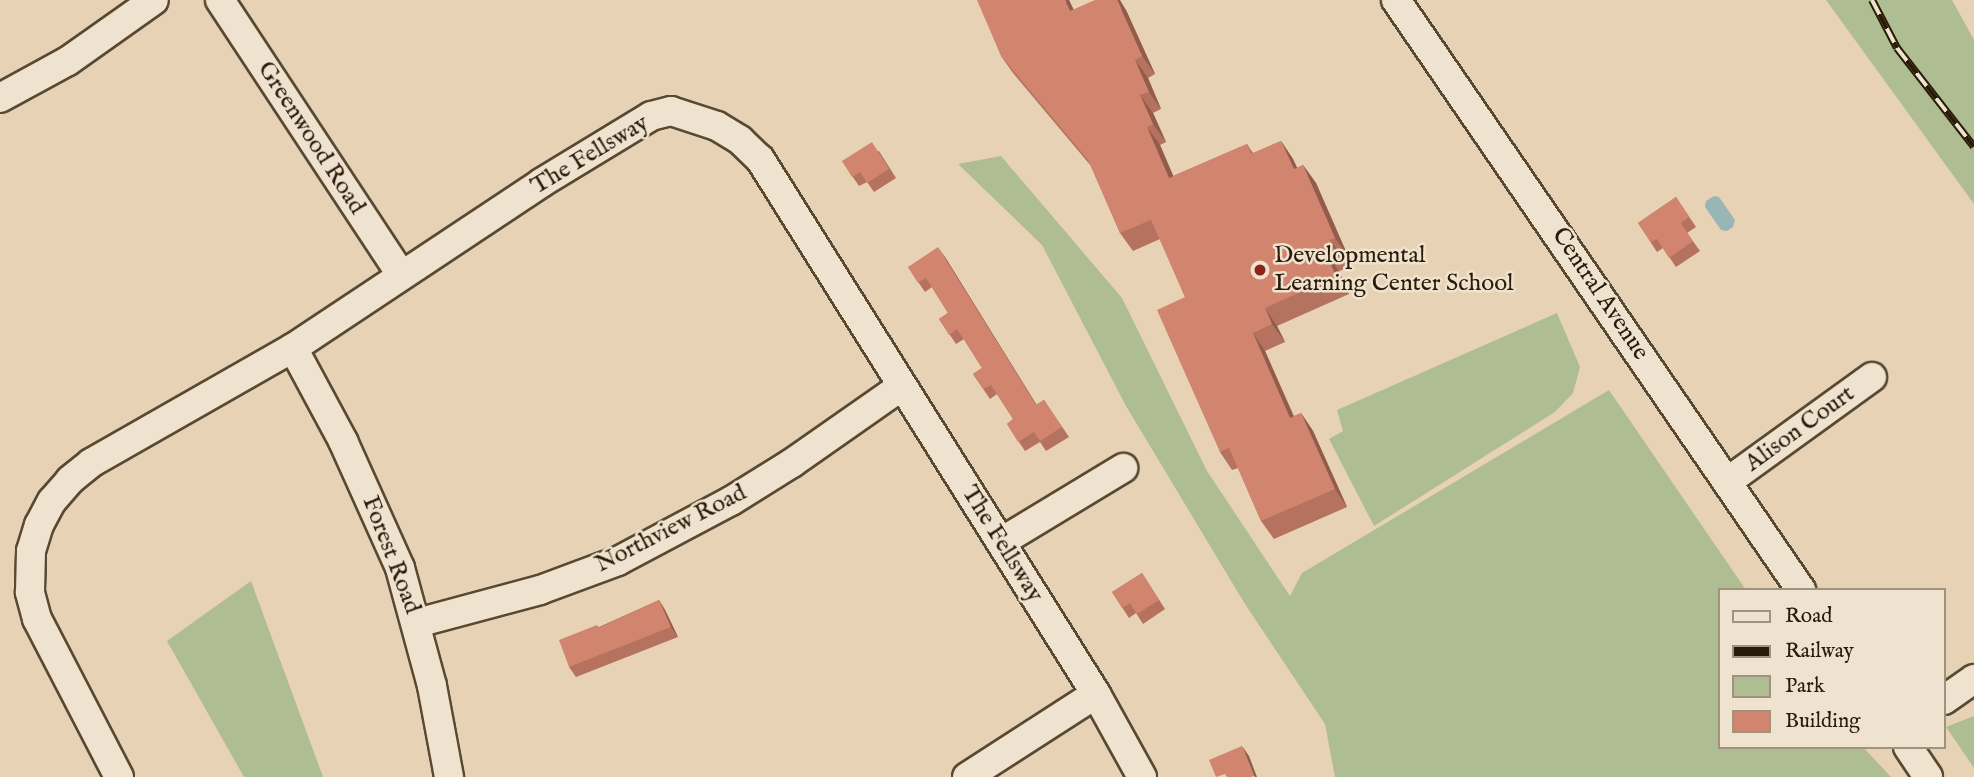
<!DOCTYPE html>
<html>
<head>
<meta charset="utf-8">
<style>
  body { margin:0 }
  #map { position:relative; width:1974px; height:777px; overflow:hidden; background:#e7d2b5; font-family:"IM FELL English",serif }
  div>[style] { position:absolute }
  .green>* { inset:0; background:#afbd92 }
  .water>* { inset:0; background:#98b6b5 }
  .roads { filter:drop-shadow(2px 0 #584932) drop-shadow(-2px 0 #584932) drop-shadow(0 2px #584932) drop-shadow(0 -2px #584932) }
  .minor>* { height:28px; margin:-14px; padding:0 14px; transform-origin:14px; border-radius:14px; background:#efe2cf }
  .rail>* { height:8px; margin-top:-4px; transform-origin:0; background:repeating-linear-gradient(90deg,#efe2cf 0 16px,#291b07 0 32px); box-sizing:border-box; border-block:2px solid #291b07 }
  .wall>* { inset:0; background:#b4725f }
  .shaded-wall>* { inset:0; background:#925c4d }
  .building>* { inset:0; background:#d1846e }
  .dots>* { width:19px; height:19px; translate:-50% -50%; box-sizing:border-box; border:4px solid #efe2cf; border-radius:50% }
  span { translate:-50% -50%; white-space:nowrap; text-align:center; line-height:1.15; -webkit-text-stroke:5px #efe2cf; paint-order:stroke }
  .street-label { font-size:24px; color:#291b07 }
  .poi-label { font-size:24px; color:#291b07 }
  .left { translate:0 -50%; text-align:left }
  .legend { position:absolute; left:1718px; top:588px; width:228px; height:161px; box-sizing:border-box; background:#efe2cf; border:2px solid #a0927f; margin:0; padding:9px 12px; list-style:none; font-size:21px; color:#291b07 }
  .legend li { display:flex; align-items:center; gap:14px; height:35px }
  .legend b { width:35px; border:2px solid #a0927f }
</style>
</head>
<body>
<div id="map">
  <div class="green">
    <div style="clip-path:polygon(1826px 0,1952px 0,1974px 40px,1974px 204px)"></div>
    <div style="clip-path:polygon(1001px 156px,1122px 298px,1207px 471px,1290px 596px,1302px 573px,1609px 390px,1746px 590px,1720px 590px,1720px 747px,1863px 747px,1891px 777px,1335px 777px,1325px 724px,1245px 604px,1126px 406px,1042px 245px,958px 164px)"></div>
    <div style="clip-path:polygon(1557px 313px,1580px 367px,1573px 393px,1555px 412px,1374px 526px,1329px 439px,1343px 431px,1337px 410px)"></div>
    <div style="clip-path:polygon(251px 581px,323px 777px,244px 777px,167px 641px)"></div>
    <div style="clip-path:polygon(1974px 716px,1974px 768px,1946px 727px)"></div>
  </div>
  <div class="water">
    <div style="clip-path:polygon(1714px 196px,1719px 197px,1735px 220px,1733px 227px,1727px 231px,1721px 230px,1705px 207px,1706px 201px)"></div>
  </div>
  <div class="roads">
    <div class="minor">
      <div style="left:220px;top:0;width:329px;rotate:56.6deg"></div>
      <div style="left:1396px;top:0;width:716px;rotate:55.53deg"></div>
      <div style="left:0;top:98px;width:77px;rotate:-28.6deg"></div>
      <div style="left:68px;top:61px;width:105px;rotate:-35.3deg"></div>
      <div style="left:293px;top:348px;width:106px;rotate:61.7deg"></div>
      <div style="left:343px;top:441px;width:139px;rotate:65.8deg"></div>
      <div style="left:400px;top:568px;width:122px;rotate:74.8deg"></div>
      <div style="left:432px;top:686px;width:93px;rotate:79.4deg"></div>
      <div style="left:1727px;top:482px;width:179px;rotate:-35.9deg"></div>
      <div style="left:1001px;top:542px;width:143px;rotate:-31.2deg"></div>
      <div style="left:417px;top:623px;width:127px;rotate:-15deg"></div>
      <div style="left:540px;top:590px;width:83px;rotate:-20.4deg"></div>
      <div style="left:618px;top:561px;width:128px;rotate:-28deg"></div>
      <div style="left:731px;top:501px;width:72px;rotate:-31.9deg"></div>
      <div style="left:792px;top:463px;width:134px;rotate:-35deg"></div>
      <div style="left:1944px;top:700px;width:37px;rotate:-35deg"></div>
      <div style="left:1908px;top:747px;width:36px;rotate:56deg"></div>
      <div style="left:119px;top:777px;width:178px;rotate:-117.4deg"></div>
      <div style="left:37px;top:619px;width:28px;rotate:-105deg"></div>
      <div style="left:30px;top:592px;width:41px;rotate:-88.6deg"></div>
      <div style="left:31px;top:551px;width:27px;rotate:-73deg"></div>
      <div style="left:39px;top:525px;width:27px;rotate:-62deg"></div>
      <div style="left:52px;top:501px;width:28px;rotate:-49deg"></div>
      <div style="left:70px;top:480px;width:27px;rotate:-39deg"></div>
      <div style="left:91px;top:463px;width:232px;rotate:-29.7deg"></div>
      <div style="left:293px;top:348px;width:298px;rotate:-33.6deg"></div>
      <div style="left:541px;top:183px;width:129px;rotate:-31.3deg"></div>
      <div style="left:651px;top:116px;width:21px;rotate:-14deg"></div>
      <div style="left:671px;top:111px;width:48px;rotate:18.1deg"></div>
      <div style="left:717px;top:126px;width:27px;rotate:31deg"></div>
      <div style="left:740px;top:140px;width:28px;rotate:44deg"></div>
      <div style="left:760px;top:159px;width:632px;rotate:57.87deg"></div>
      <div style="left:1096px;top:694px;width:95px;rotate:61deg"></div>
      <div style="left:967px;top:777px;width:153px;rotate:-32.8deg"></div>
    </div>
  </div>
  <div class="rail">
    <div style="left:1872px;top:0;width:54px;rotate:62.5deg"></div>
    <div style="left:1897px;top:48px;width:125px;rotate:52.1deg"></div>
  </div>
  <div class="wall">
    <div style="clip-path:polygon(1069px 0,1074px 10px,1126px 10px,1155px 74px,1148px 78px,1161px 109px,1153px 113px,1166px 142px,1160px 145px,1173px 176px,1247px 144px,1253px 153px,1281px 141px,1293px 159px,1297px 168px,1303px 165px,1316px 183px,1348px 256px,1343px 258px,1347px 268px,1339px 271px,1349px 294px,1277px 326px,1285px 342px,1265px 351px,1294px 416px,1301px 413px,1313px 431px,1347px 507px,1274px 539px,1261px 521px,1238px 468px,1232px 470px,1220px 452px,1185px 297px,1160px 239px,1133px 251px,1120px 233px,1091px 166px,1013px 73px,1001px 56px)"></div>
    <div style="clip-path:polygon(879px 151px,896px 178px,874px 192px,867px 182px,859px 186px,842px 161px)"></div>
    <div style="clip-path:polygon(1676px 197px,1696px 227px,1687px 233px,1700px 251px,1676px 267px,1663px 248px,1657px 252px,1638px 223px)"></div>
    <div style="clip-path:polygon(945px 257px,1036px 405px,1044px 400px,1069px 437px,1046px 451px,1040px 442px,1025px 451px,1007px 424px,1013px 419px,997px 394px,990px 399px,973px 374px,982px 368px,964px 339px,956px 344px,939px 319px,948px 313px,932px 287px,925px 292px,908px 267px)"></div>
    <div style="clip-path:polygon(1142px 573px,1165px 609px,1143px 624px,1136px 613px,1129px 618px,1112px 592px)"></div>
    <div style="clip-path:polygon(659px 600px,665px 610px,678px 637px,576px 677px,569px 667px,599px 627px)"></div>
  </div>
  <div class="shaded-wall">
    <div style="clip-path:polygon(1065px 0,1069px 0,1082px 29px,1070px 11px)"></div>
    <div style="clip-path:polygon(1117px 0,1120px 0,1126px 10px,1155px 74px,1142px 56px)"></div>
    <div style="clip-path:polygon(1135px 60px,1148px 78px,1161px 109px,1149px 92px)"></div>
    <div style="clip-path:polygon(1140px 95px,1153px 113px,1166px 142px,1153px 124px)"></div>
    <div style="clip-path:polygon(1147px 127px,1160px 145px,1182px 196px,1169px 178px)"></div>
    <div style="clip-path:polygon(1281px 141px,1293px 159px,1306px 187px,1294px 169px)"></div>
    <div style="clip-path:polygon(1303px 165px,1316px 183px,1348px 256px,1335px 238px)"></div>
    <div style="clip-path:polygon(1330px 240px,1343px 258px,1347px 268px,1334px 250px)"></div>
    <div style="clip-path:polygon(938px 247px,945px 257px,1043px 415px,1036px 405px)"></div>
    <div style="clip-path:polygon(1326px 254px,1339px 271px,1349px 294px,1336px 276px)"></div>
    <div style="clip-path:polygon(1265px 308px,1277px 326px,1285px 342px,1272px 324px)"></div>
    <div style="clip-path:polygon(1253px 333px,1265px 351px,1302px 436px,1290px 418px)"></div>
    <div style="clip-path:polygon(1301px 413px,1313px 431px,1347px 507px,1335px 489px)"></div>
    <div style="clip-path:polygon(659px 600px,665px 610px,678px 637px,671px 627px)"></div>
    <div style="clip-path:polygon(1242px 746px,1249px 756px,1257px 777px,1255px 777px,1254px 776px)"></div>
  </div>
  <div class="building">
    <div style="clip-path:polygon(977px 0,1065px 0,1070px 11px,1095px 0,1117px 0,1142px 56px,1135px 60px,1149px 92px,1140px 95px,1153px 124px,1147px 127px,1169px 178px,1247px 144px,1251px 154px,1281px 141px,1294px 169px,1303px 165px,1335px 238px,1330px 240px,1334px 250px,1326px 254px,1336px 276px,1265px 308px,1272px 324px,1253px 333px,1290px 418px,1301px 413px,1335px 489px,1261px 521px,1229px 448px,1220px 452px,1157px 310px,1185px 297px,1151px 220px,1120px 233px,1088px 160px,1001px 56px)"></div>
    <div style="clip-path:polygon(872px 142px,889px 169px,867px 183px,860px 172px,852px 177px,842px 161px)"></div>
    <div style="clip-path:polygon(1676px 197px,1689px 217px,1681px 223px,1693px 241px,1669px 258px,1657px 239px,1651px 242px,1638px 223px)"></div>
    <div style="clip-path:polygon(938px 247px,1036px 405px,1044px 400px,1062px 427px,1040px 441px,1034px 432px,1018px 442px,1007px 424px,1013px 419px,991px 385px,983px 389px,973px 374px,982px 368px,957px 329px,949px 335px,939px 319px,948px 313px,926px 278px,918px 283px,908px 267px)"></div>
    <div style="clip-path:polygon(1142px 573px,1159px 600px,1137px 614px,1130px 603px,1122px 608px,1112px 592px)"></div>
    <div style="clip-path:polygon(659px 600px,671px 627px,569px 667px,559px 640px,597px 625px,599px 628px)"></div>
    <div style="clip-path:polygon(1242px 746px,1254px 776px,1251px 777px,1227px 777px,1225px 774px,1216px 777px,1209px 760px)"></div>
  </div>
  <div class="dots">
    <div style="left:1260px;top:270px;background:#8f2418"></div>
  </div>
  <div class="street-label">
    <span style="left:311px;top:138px;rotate:57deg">Greenwood Road</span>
    <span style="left:590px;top:155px;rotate:-31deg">The Fellsway</span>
    <span style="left:1600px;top:294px;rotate:56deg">Central Avenue</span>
    <span style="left:1800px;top:429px;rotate:-36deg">Alison Court</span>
    <span style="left:671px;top:529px;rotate:-27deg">Northview Road</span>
    <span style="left:1002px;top:544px;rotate:58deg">The Fellsway</span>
    <span style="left:391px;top:555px;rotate:69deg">Forest Road</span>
  </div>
  <div class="poi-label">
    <span class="left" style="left:1274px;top:270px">Developmental<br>Learning Center School</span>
  </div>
  <ul class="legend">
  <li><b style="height:9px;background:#efe2cf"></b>Road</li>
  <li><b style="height:9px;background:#291b07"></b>Railway</li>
  <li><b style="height:19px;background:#afbd92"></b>Park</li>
  <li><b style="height:19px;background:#d1846e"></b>Building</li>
  </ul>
</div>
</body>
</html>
